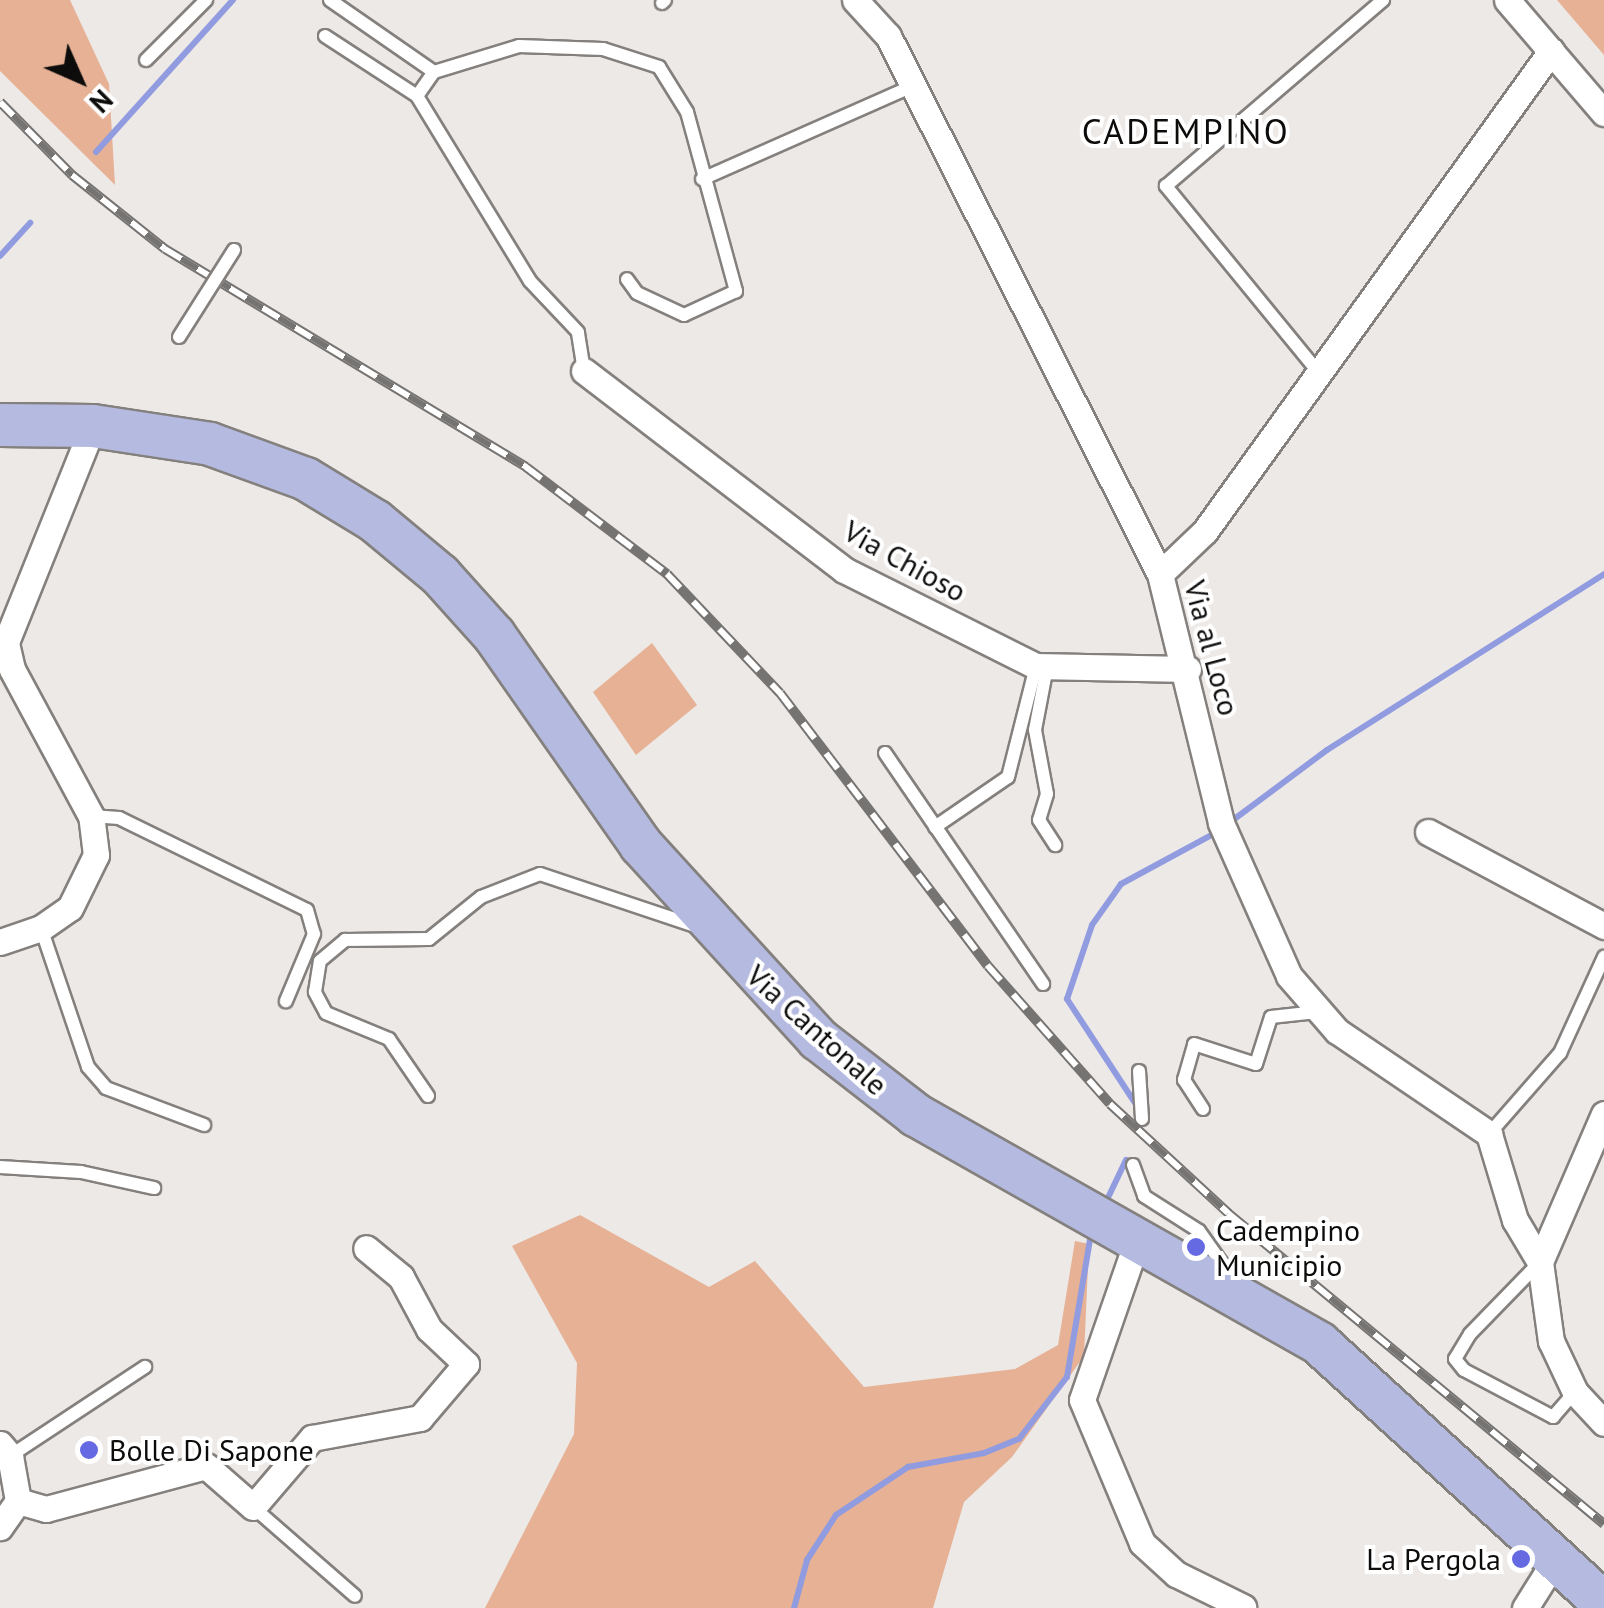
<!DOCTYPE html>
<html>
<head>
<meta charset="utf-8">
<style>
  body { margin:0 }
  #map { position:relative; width:1604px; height:1608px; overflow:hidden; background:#ede9e7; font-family:"PT Sans",sans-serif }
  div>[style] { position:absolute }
  .green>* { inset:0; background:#e6b194 }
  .stream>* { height:6px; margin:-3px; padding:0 3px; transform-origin:3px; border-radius:3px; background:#919bdf }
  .roads { filter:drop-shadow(2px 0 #84807e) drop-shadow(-2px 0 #84807e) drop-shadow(0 2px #84807e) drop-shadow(0 -2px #84807e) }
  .lane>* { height:12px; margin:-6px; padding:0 6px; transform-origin:6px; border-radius:6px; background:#fff }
  .street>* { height:25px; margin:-12.5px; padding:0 12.5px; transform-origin:12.5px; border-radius:12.5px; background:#fff }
  .primary>* { height:42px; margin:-21px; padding:0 21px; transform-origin:21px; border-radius:21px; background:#b5bae0 }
  .rail>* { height:10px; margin-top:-5px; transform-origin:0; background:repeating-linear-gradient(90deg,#fff 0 19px,#767472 0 38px); box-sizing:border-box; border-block:2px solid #767472 }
  .bridges { filter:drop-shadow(2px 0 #84807e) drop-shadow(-2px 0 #84807e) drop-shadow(0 2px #84807e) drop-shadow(0 -2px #84807e) }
  .lane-bridge>* { height:12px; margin:-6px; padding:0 6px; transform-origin:6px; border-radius:6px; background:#fff }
  .dots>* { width:28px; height:28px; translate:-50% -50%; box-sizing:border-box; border:5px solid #fff; border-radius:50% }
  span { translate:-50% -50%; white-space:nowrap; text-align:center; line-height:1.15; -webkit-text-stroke:8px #fff; paint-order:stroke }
  .street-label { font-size:30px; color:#0d0c0b }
  .poi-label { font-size:30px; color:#0d0c0b }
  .left { translate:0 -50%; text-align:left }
  .right { translate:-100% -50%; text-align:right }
  .quarter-label { font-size:35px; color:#0d0c0b; letter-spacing:2.5px }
  .north { position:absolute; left:30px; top:30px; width:100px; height:100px; -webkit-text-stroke:8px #fff; paint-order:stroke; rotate:135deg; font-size:28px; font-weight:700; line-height:40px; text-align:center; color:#0d0c0b }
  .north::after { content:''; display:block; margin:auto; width:35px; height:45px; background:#0d0c0b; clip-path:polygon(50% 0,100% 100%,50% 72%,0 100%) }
</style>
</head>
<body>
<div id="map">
  <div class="green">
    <div style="clip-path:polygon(0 0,70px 0,109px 84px,115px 185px,0 71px)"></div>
    <div style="clip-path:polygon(1557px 0,1604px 0,1604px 55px)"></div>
    <div style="clip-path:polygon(652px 643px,697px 705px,636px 755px,593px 692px)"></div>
    <div style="clip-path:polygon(580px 1215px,709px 1287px,755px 1261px,864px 1387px,1015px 1369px,1058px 1345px,1075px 1241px,1089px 1244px,1084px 1356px,1012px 1457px,964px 1502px,933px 1608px,485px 1608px,574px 1434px,577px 1363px,512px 1246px)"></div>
  </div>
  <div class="stream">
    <div style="left:96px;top:152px;width:205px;rotate:-48deg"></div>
    <div style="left:0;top:256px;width:45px;rotate:-47.7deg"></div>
    <div style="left:1229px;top:823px;width:122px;rotate:-36.7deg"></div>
    <div style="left:1327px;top:750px;width:328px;rotate:-32.4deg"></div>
    <div style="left:1137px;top:1106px;width:128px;rotate:-123.2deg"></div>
    <div style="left:1067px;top:999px;width:78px;rotate:-71.3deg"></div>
    <div style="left:1092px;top:925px;width:50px;rotate:-54.7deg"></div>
    <div style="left:1121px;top:884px;width:111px;rotate:-28.4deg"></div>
    <div style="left:1105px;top:1204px;width:49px;rotate:-64.5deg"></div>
    <div style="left:794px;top:1608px;width:50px;rotate:-74.8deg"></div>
    <div style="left:807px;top:1560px;width:54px;rotate:-57.2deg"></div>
    <div style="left:836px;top:1515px;width:87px;rotate:-33.7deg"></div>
    <div style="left:908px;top:1467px;width:77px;rotate:-10.4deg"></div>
    <div style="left:984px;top:1453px;width:38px;rotate:-22deg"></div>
    <div style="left:1019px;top:1439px;width:78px;rotate:-52.3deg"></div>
    <div style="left:1067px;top:1377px;width:145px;rotate:-80.5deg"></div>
  </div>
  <div class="roads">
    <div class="lane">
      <div style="left:330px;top:0;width:126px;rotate:34.7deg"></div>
      <div style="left:662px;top:3px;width:4px;rotate:-45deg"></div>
      <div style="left:325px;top:36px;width:110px;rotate:33.1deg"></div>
      <div style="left:146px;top:60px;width:85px;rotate:-45deg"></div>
      <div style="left:702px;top:179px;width:231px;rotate:-23.8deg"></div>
      <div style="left:584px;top:371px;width:39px;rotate:-99deg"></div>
      <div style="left:578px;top:332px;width:70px;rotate:-133.3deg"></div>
      <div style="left:530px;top:281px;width:217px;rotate:-121.4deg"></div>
      <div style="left:417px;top:96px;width:29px;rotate:-55deg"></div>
      <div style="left:434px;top:72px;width:89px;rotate:-17deg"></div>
      <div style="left:519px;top:46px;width:84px;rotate:2deg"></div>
      <div style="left:603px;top:49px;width:59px;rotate:17.8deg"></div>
      <div style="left:659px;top:67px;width:53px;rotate:58.1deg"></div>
      <div style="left:687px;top:112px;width:186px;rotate:74.7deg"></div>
      <div style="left:736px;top:291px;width:57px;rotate:155.2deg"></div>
      <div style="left:684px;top:315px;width:52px;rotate:-154.9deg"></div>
      <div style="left:637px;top:293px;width:17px;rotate:-126deg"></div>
      <div style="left:1319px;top:373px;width:242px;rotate:-129.3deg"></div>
      <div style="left:1166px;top:186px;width:286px;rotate:-40.6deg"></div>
      <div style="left:1047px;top:667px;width:64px;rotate:100.8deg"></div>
      <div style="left:1035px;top:730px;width:65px;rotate:79.4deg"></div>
      <div style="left:1047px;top:794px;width:27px;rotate:107deg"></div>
      <div style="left:1039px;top:820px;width:30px;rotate:57deg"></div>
      <div style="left:885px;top:753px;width:280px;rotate:55.6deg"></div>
      <div style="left:91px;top:816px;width:28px;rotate:4deg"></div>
      <div style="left:119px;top:818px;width:209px;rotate:26.1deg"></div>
      <div style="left:307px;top:910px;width:25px;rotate:74deg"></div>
      <div style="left:314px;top:934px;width:73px;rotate:112.7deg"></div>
      <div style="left:935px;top:827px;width:88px;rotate:-34.4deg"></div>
      <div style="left:1008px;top:777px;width:114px;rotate:-75.8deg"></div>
      <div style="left:41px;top:928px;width:147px;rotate:71.3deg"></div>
      <div style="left:88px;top:1067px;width:28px;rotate:49deg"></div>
      <div style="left:106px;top:1088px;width:105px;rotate:20.7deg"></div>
      <div style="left:1139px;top:1071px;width:48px;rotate:86.4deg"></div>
      <div style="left:428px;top:1096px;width:69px;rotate:-124.4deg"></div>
      <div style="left:389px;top:1039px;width:68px;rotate:-157.6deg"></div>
      <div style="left:326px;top:1013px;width:24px;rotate:-118deg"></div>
      <div style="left:315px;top:992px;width:31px;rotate:-81deg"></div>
      <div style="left:320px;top:961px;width:33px;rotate:-40deg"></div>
      <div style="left:345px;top:940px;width:84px;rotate:-0.7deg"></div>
      <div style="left:429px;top:939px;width:67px;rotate:-38.9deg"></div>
      <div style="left:481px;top:897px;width:63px;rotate:-21.3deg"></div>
      <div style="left:540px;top:874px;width:163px;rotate:18.5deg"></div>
      <div style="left:1203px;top:1109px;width:35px;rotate:-123deg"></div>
      <div style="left:1184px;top:1080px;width:37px;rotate:-74deg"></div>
      <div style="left:1194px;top:1044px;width:65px;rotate:17.9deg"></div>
      <div style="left:1256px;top:1064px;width:49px;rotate:-72.3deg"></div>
      <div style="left:1271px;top:1017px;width:46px;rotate:-6.2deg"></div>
      <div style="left:1489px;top:1134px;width:108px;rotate:-48.8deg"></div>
      <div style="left:1560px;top:1053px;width:106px;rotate:-65.4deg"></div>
      <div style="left:1133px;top:1165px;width:33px;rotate:70deg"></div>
      <div style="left:1144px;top:1196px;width:65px;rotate:32.5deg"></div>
      <div style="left:1199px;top:1231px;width:64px;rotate:54.6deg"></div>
      <div style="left:0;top:1167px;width:81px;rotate:3.5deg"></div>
      <div style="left:81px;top:1172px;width:75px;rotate:12.4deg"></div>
      <div style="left:1539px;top:1263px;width:99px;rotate:134.2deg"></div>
      <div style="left:1470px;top:1334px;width:29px;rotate:121deg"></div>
      <div style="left:1455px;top:1359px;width:14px;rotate:51deg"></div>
      <div style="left:1464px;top:1370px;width:101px;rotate:27.8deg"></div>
      <div style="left:1553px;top:1417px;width:33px;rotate:-49deg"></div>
      <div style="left:10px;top:1456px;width:162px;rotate:-33.4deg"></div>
      <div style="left:253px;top:1507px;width:135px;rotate:41.1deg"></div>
    </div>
    <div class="street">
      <div style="left:855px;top:0;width:49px;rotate:47.5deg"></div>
      <div style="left:888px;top:36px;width:603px;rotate:63.18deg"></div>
      <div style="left:1160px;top:574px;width:256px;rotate:76.2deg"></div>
      <div style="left:1221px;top:823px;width:167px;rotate:66deg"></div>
      <div style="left:1289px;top:976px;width:73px;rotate:48.9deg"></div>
      <div style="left:1337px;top:1031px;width:184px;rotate:34.1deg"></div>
      <div style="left:1489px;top:1134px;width:90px;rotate:73.2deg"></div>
      <div style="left:1515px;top:1220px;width:49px;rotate:59.2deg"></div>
      <div style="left:1507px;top:0;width:149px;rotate:49.4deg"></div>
      <div style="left:584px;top:371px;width:327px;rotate:37.4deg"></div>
      <div style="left:844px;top:570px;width:215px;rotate:26.6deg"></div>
      <div style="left:1036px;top:666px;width:152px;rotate:1.1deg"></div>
      <div style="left:1160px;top:574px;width:62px;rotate:-43.7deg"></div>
      <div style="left:1205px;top:531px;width:592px;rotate:-54.21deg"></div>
      <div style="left:1428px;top:832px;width:200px;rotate:28.1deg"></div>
      <div style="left:0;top:942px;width:43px;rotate:-18.9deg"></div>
      <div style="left:41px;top:928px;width:35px;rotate:-35deg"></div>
      <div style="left:70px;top:908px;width:59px;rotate:-63.9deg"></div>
      <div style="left:96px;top:855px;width:39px;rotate:-97deg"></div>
      <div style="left:91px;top:816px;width:167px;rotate:-118.3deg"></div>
      <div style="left:12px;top:669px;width:28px;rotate:-103deg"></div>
      <div style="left:6px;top:642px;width:233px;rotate:-68.1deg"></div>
      <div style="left:1604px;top:1114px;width:161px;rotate:113.4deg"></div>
      <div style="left:1540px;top:1262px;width:80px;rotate:82.1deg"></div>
      <div style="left:1551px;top:1341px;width:56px;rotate:64.8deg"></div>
      <div style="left:1575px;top:1392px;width:42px;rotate:46.9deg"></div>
      <div style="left:1138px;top:1238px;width:171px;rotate:109.1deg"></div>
      <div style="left:1082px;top:1400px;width:155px;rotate:67.2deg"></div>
      <div style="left:1142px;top:1543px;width:46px;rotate:42.4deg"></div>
      <div style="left:1176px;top:1574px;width:75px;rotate:26.2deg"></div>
      <div style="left:0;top:1444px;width:16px;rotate:50deg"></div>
      <div style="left:10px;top:1456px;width:46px;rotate:79.9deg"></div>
      <div style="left:18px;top:1501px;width:32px;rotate:125deg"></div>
      <div style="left:18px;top:1501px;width:29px;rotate:16deg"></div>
      <div style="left:46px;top:1509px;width:166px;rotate:-15deg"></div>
      <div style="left:206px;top:1466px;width:62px;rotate:41.1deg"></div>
      <div style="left:253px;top:1507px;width:91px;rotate:-49.5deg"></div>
      <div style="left:312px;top:1438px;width:110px;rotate:-10.5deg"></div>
      <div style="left:420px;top:1418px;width:71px;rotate:-49.6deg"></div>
      <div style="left:466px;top:1364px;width:51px;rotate:-136.6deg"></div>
      <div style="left:429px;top:1329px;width:59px;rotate:-118.3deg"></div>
      <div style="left:401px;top:1277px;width:45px;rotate:-140.4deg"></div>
      <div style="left:1525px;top:1608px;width:60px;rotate:-57.9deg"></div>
    </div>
    <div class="primary">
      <div style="left:0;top:425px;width:93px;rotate:0.6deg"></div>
      <div style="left:93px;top:426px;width:118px;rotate:8.7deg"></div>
      <div style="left:210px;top:444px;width:102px;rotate:20deg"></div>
      <div style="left:306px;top:479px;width:81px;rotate:31.3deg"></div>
      <div style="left:375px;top:521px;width:85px;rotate:39.7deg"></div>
      <div style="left:440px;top:575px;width:81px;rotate:48deg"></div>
      <div style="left:494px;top:635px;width:256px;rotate:55deg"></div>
      <div style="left:641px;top:845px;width:263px;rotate:47.6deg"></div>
      <div style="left:818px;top:1039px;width:124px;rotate:37.8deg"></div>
      <div style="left:916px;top:1115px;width:464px;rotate:29.5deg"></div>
      <div style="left:1320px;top:1344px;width:384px;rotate:42.4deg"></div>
    </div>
  </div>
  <div class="rail">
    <div style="left:0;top:102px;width:103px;rotate:45.4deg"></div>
    <div style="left:72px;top:175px;width:119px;rotate:38.5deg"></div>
    <div style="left:165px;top:249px;width:422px;rotate:31.1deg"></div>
    <div style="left:526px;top:467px;width:177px;rotate:37.2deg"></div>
    <div style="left:667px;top:574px;width:164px;rotate:46.5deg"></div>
    <div style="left:780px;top:693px;width:343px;rotate:52.7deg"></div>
    <div style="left:988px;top:966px;width:184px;rotate:48.5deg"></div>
    <div style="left:1110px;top:1104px;width:161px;rotate:42.7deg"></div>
    <div style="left:1228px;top:1213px;width:488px;rotate:39.6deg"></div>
  </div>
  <div class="bridges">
    <div class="lane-bridge">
      <div style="left:179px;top:337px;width:103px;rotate:-57.7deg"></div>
    </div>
  </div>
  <div class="dots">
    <div style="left:1196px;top:1247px;background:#6569e2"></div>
    <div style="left:89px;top:1450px;background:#6569e2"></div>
    <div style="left:1521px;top:1559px;background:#6569e2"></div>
  </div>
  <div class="street-label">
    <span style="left:905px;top:561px;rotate:29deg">Via Chioso</span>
    <span style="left:1212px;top:648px;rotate:75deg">Via al Loco</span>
    <span style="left:817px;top:1030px;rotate:42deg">Via Cantonale</span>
  </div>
  <div class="poi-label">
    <span class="left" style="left:1216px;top:1247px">Cadempino<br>Municipio</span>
    <span class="left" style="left:109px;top:1450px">Bolle Di Sapone</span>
    <span class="right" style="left:1501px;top:1559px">La Pergola</span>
  </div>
  <div class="quarter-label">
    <span style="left:1186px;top:131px">CADEMPINO</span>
  </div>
  <div class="north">N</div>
</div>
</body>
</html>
